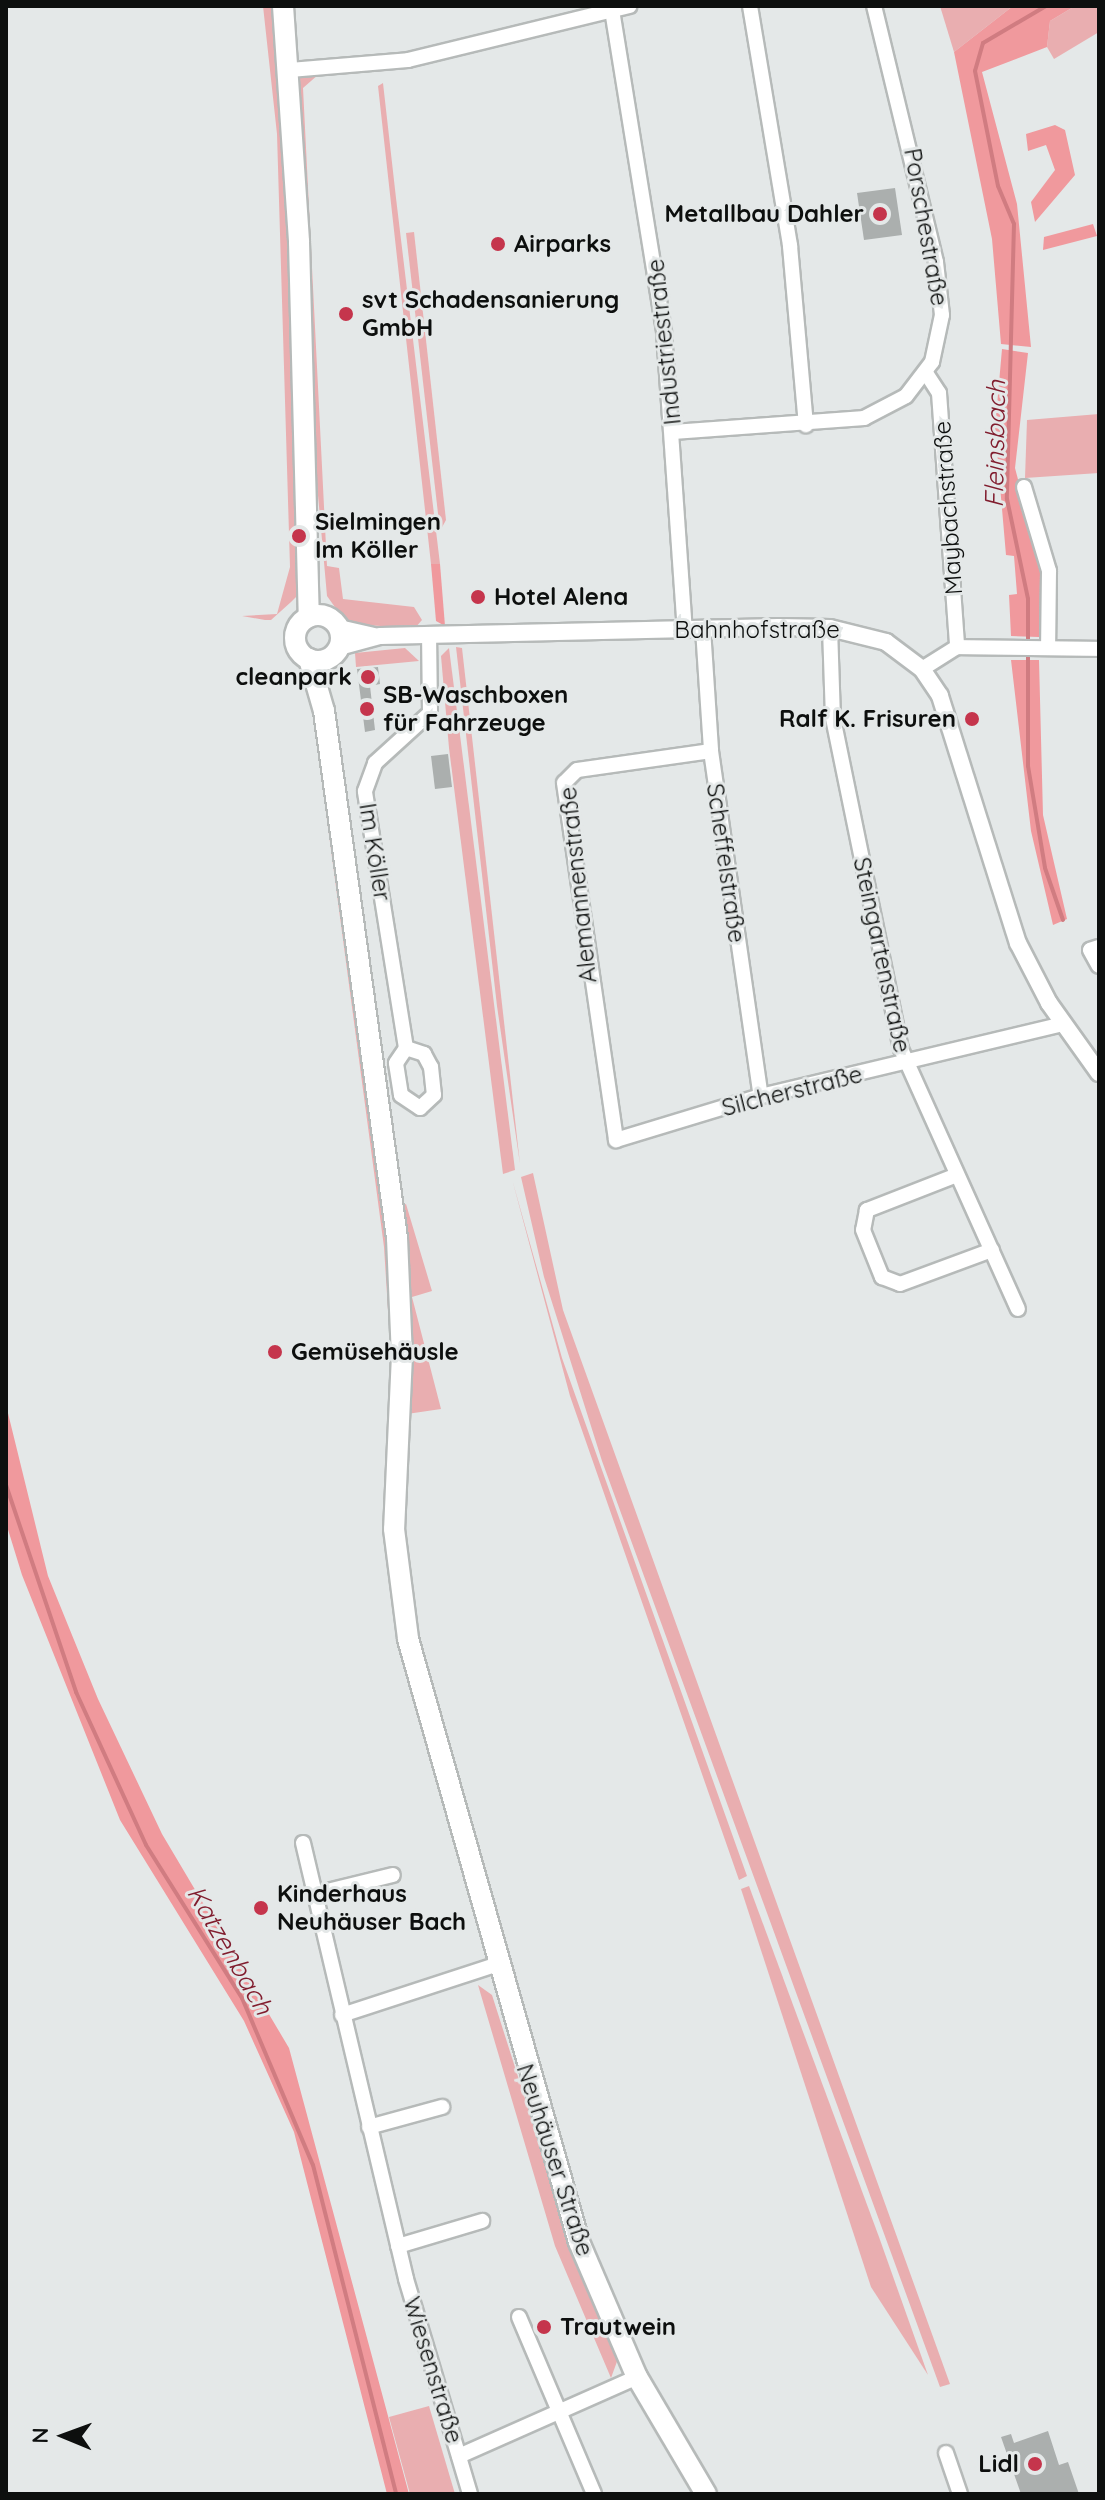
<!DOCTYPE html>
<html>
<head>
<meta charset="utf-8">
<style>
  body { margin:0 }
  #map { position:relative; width:1105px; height:2500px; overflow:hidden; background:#e4e8e8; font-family:Quicksand,sans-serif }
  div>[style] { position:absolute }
  .green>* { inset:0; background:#e9aeb0 }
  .forest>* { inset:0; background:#f0999d }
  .stream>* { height:4px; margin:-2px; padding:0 2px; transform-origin:2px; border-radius:2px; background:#d07c81 }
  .building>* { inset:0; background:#abafae }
  .roads { filter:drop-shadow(2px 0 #b6bab9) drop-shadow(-2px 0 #b6bab9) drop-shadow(0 2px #b6bab9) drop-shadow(0 -2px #b6bab9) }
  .minor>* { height:14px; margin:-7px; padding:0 7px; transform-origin:7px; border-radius:7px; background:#fff }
  .tertiary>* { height:16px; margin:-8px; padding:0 8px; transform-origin:8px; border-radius:8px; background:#fff }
  .secondary>* { height:20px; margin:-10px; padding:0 10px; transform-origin:10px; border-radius:10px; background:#fff }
  .secondary>.ring { margin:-10px; padding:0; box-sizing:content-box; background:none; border:20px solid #fff; border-radius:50% }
  .dots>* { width:22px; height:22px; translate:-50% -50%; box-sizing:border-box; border:4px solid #e4e8e8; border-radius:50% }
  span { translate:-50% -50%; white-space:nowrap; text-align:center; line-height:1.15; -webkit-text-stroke:6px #e4e8e8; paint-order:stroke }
  .poi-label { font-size:24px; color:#0d0f0e; font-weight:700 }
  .right { translate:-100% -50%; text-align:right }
  .left { translate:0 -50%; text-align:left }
  .street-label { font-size:24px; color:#0d0f0e }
  .water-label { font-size:26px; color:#811d2e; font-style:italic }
  .frame { position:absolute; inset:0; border:8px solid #0d0f0e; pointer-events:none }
  .north { position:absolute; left:24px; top:2396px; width:80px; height:80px; -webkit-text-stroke:6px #e4e8e8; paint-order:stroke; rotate:271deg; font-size:22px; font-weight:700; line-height:32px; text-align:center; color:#0d0f0e }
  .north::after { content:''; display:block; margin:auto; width:28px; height:36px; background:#0d0f0e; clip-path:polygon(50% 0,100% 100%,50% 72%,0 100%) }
</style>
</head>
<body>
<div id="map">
  <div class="green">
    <div style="clip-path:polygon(263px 6px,275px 6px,292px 260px,300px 571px,300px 593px,291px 602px,271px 620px,265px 620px,242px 616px,277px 614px,290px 567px,277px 134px)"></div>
    <div style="clip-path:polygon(940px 6px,1013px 6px,954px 52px)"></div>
    <div style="clip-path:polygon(1075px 6px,1099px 6px,1099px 32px,1054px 59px,1047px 47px,1050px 21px)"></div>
    <div style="clip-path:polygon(299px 71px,319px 74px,303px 88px,327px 566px,339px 568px,343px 599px,414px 607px,422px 620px,415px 628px,347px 624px,327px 596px,312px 428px)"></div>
    <div style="clip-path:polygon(383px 83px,396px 198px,440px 564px,431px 564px,378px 86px)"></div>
    <div style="clip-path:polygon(414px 232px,446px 520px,440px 531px,406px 233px)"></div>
    <div style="clip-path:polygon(1099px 414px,1099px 473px,1025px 478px,1027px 420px)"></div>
    <div style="clip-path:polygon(456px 647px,462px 648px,520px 1164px,497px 1006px)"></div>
    <div style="clip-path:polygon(405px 648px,419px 661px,356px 667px,355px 653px)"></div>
    <div style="clip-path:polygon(449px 648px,515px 1170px,503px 1174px,449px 748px,441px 656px)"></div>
    <div style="clip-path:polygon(309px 685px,387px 1222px,389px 1326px,384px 1247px)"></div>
    <div style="clip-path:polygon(533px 1173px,563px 1310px,950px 2384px,940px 2387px,602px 1461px,544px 1277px,521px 1177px)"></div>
    <div style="clip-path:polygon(512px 1179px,562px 1358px,747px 1876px,739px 1880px,570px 1396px)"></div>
    <div style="clip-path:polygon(406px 1204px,432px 1291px,412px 1297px,441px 1409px,407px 1414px,398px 1548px,399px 1207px)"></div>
    <div style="clip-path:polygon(749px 1886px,879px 2237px,928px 2375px,871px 2287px,741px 1889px)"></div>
    <div style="clip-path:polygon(478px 1985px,492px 1995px,572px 2246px,619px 2356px,611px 2378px,555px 2246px)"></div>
    <div style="clip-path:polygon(429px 2406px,455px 2494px,410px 2494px,389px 2417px)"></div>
  </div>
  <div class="forest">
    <div style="clip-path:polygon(1013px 6px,1075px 6px,1050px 21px,1047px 47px,982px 72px,1017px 204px,1031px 347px,1001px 344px,992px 239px,954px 52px)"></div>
    <div style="clip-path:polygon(1055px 125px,1065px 130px,1075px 175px,1035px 222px,1031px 202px,1055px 170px,1046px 145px,1028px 151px,1026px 134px)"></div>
    <div style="clip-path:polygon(1093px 224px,1097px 236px,1043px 250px,1044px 237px)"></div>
    <div style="clip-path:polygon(1002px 349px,1028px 353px,1015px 468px,1043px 575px,1039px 637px,1011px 636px,1009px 595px,1017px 594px,1014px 556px,1006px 555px,995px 428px)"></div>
    <div style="clip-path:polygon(431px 564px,440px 564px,445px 626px,436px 621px)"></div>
    <div style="clip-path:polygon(1011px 660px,1039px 660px,1043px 815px,1067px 919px,1053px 925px,1031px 831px)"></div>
    <div style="clip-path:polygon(6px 1405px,48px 1576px,98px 1699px,162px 1834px,289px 2048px,409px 2494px,387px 2494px,294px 2132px,244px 2021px,120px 1820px,22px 1575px,6px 1523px)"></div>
  </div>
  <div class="stream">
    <div style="left:1046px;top:6px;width:73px;rotate:149.6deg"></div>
    <div style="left:983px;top:43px;width:29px;rotate:106deg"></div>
    <div style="left:975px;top:71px;width:117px;rotate:78.7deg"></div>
    <div style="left:998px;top:186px;width:41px;rotate:67.2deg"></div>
    <div style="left:1014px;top:224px;width:275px;rotate:91.5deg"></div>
    <div style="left:1007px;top:499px;width:102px;rotate:78.1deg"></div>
    <div style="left:1028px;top:599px;width:167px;rotate:90deg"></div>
    <div style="left:1028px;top:766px;width:103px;rotate:80.5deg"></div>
    <div style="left:1045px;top:868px;width:55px;rotate:70.9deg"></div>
    <div style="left:6px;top:1485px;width:219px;rotate:71.3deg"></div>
    <div style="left:76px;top:1692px;width:168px;rotate:65.4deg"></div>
    <div style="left:146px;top:1845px;width:181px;rotate:57.9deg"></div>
    <div style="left:242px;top:1998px;width:181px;rotate:67deg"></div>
    <div style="left:313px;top:2165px;width:339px;rotate:75.8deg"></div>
  </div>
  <div class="building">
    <div style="clip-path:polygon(895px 188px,902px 235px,864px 240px,857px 193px)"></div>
    <div style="clip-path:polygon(378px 667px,380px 684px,370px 686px,375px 730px,365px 732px,357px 669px)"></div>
    <div style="clip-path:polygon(448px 754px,452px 787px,435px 789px,431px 756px)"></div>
    <div style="clip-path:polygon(1048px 2431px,1059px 2465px,1068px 2462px,1079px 2494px,1021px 2494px,1001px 2437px,1011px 2434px,1014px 2443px)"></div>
  </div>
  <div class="roads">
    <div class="minor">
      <div style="left:750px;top:6px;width:243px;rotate:80.5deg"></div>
      <div style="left:790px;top:246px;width:180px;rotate:84.9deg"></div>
      <div style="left:612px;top:10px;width:326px;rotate:80.8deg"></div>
      <div style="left:664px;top:332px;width:298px;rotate:86deg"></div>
      <div style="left:290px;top:70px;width:118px;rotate:-4.8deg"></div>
      <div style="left:408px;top:60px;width:228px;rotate:-13.7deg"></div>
      <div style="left:926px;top:373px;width:24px;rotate:57deg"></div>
      <div style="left:939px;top:393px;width:255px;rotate:85.9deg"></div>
      <div style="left:673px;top:432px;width:192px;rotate:-4.2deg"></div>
      <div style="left:864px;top:418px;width:47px;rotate:-27.6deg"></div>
      <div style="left:906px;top:396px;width:43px;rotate:-52.6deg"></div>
      <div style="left:932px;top:362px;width:48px;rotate:-78deg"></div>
      <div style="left:942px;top:315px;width:53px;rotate:-96.5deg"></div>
      <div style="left:936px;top:262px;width:263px;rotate:-103.6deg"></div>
      <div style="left:1024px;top:487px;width:88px;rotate:73.4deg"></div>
      <div style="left:1049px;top:571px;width:77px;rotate:90.7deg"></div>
      <div style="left:830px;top:628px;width:90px;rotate:88.1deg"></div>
      <div style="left:833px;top:718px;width:338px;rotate:78.4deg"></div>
      <div style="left:901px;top:1049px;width:285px;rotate:65.8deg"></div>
      <div style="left:703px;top:629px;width:122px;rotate:86.2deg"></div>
      <div style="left:711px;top:751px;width:349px;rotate:81.8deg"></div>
      <div style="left:922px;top:669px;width:41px;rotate:-32.2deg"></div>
      <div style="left:957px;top:647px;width:142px;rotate:0.8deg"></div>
      <div style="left:711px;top:751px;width:135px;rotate:171.9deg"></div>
      <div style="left:577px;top:770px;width:18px;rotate:135deg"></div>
      <div style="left:564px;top:783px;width:361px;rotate:81.7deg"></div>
      <div style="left:616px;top:1140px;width:152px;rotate:-16.9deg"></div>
      <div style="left:761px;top:1096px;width:310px;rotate:-13.4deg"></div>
      <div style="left:1099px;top:947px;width:9px;rotate:162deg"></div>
      <div style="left:1090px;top:950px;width:18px;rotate:61deg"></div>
      <div style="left:406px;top:1048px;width:260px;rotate:-99.1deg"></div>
      <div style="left:365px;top:791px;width:30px;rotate:-70deg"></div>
      <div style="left:375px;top:763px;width:74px;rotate:-42.3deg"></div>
      <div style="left:430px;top:713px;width:78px;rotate:-90.7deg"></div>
      <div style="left:406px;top:1048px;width:19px;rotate:18deg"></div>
      <div style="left:424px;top:1054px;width:15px;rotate:62deg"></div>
      <div style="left:431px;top:1067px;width:28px;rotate:84deg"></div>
      <div style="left:434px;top:1095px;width:19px;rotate:137deg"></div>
      <div style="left:420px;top:1108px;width:23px;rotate:-146deg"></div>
      <div style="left:401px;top:1095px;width:32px;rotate:-99deg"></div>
      <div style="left:396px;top:1063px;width:18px;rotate:-56deg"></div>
      <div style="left:957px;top:1175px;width:97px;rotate:158.7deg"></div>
      <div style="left:867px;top:1210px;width:20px;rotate:101deg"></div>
      <div style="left:863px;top:1230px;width:51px;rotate:68deg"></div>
      <div style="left:882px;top:1277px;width:19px;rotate:21deg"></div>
      <div style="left:900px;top:1284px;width:98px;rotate:-20.3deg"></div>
      <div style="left:303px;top:1843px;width:448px;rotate:76.7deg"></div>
      <div style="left:406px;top:2279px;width:224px;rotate:73.4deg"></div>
      <div style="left:315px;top:1894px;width:80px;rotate:-13.7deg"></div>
      <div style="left:342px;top:2015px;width:161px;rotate:-18.1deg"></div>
      <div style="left:369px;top:2127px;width:76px;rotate:-15.3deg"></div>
      <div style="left:398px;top:2246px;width:88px;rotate:-16.6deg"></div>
      <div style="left:519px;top:2317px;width:192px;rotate:67deg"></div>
      <div style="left:946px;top:2453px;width:43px;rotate:71.1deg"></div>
      <div style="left:459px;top:2456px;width:195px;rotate:-23.9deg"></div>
    </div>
    <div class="tertiary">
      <div style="left:339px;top:628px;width:36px;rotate:13deg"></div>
      <div style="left:339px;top:647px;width:42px;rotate:-15deg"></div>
      <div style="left:380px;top:636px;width:399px;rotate:-1.3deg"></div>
      <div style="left:779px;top:627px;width:51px;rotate:1.1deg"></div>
      <div style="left:830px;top:628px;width:58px;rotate:14deg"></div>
      <div style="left:886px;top:642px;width:45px;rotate:36.9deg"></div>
      <div style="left:922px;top:669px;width:32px;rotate:56deg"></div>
      <div style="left:940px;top:696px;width:259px;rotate:72.5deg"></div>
      <div style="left:1018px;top:943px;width:68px;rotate:62.7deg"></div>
      <div style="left:1049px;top:1003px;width:86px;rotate:54.5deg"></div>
    </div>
    <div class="secondary">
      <div style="left:283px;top:6px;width:237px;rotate:86.1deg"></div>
      <div style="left:299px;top:242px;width:375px;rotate:88.5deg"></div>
      <div class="ring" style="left:295px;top:615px;width:26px;height:26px"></div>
      <div style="left:309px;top:659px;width:54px;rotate:73.9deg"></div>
      <div style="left:324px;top:711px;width:532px;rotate:82.11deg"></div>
      <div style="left:397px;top:1238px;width:117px;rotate:87.6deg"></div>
      <div style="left:402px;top:1355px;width:174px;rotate:92.6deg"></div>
      <div style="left:394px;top:1529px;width:111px;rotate:82.7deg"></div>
      <div style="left:408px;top:1639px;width:627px;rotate:74.17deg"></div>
      <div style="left:579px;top:2242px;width:147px;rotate:66.8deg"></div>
      <div style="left:637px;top:2377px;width:136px;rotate:59.5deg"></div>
    </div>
  </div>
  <div class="dots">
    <div style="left:880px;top:214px;background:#c5354c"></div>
    <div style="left:498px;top:244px;background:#c5354c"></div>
    <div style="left:346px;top:314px;background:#c5354c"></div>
    <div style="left:299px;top:536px;background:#c5354c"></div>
    <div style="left:478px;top:597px;background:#c5354c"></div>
    <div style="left:368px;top:677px;background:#c5354c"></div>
    <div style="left:367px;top:709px;background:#c5354c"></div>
    <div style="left:972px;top:719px;background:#c5354c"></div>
    <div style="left:275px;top:1352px;background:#c5354c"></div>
    <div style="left:261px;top:1908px;background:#c5354c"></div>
    <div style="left:544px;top:2327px;background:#c5354c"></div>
    <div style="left:1035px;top:2464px;background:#c5354c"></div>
  </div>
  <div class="poi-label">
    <span class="right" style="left:864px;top:214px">Metallbau Dahler</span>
    <span class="left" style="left:514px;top:244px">Airparks</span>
    <span class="left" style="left:362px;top:314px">svt Schadensanierung<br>GmbH</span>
    <span class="left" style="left:315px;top:536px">Sielmingen<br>Im Köller</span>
    <span class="left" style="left:494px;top:597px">Hotel Alena</span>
    <span class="right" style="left:352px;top:677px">cleanpark</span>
    <span class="left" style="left:383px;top:709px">SB-Waschboxen<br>für Fahrzeuge</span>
    <span class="right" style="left:956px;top:719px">Ralf K. Frisuren</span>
    <span class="left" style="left:291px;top:1352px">Gemüsehäusle</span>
    <span class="left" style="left:277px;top:1908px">Kinderhaus<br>Neuhäuser Bach</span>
    <span class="left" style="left:560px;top:2327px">Trautwein</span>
    <span class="right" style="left:1019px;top:2464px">Lidl</span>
  </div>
  <div class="street-label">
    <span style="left:926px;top:227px;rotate:80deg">Porschestraße</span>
    <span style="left:664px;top:342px;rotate:-96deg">Industriestraße</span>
    <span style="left:948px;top:508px;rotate:-94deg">Maybachstraße</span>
    <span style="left:757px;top:630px">Bahnhofstraße</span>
    <span style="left:375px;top:852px;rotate:81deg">Im Köller</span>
    <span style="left:726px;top:863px;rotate:82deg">Scheffelstraße</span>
    <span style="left:578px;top:885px;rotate:-96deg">Alemannenstraße</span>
    <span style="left:882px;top:955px;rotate:78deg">Steingartenstraße</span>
    <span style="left:792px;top:1091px;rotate:-14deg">Silcherstraße</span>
    <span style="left:555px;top:2160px;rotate:72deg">Neuhäuser Straße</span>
    <span style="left:433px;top:2370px;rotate:73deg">Wiesenstraße</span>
  </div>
  <div class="water-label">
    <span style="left:995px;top:444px;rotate:-89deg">Fleinsbach</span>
    <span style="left:230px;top:1950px;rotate:60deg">Katzenbach</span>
  </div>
  <div class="frame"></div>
  <div class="north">N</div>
</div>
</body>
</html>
